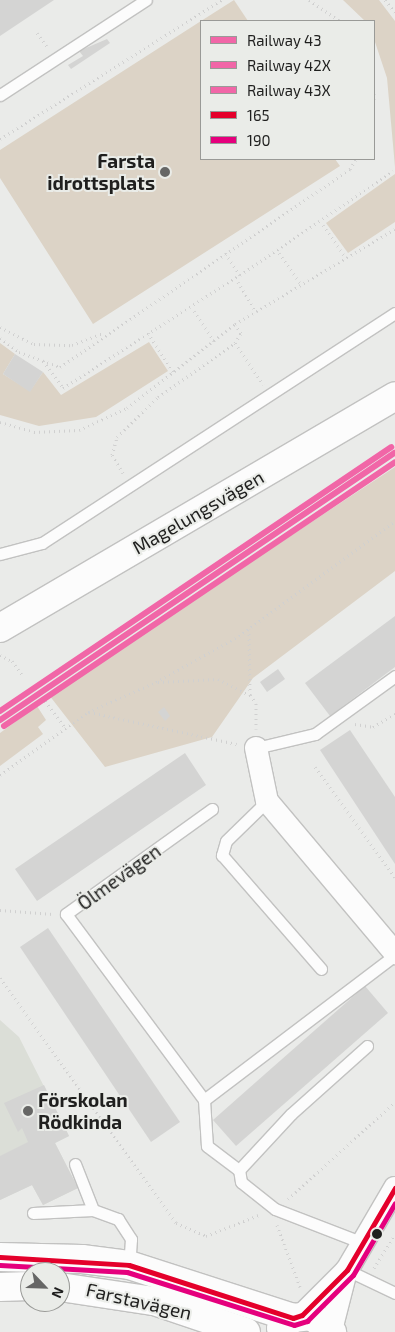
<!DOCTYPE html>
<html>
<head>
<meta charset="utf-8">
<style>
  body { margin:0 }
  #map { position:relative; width:395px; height:1332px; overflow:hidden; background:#eaebe9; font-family:"Exo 2",sans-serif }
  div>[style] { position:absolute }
  .built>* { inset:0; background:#dbded7 }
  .green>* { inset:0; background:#dcd3c6 }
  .building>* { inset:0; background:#d4d4d3 }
  .path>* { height:3px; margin-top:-1.5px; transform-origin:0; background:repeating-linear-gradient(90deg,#d0d0d0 0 1px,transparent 0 5px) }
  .roads { filter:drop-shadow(1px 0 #c2c2c1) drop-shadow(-1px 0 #c2c2c1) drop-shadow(0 1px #c2c2c1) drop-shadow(0 -1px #c2c2c1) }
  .service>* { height:11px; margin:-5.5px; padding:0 5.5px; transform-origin:5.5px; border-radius:5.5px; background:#fcfcfc }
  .minor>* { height:22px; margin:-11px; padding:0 11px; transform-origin:11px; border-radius:11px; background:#fcfcfc }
  .tertiary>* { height:28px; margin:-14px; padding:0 14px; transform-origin:14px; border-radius:14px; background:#fcfcfc }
  .secondary>* { height:28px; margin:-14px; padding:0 14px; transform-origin:14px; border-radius:14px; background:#fcfcfc }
  .bus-1>* { height:5px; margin:-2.5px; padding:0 2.5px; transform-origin:2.5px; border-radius:2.5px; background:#e4002b }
  .bus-2>* { height:5px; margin:-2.5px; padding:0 2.5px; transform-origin:2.5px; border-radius:2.5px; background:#e5007d }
  .rail-1>* { height:6px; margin:-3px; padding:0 3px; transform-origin:3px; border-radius:3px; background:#f166a7 }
  .rail-2>* { height:6px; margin:-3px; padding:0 3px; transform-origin:3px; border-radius:3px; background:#f166a7 }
  .rail-3>* { height:6px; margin:-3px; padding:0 3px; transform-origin:3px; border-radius:3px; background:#f166a7 }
  .dots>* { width:14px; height:14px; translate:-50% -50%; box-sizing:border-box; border:2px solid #eaece8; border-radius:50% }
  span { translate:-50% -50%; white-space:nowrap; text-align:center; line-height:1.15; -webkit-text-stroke:4px #eaece8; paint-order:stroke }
  .poi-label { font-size:19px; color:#1f1f1e; font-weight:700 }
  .right { translate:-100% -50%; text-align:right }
  .left { translate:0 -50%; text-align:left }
  .street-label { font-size:19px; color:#1f1f1e }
  .legend { position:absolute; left:200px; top:20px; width:175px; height:140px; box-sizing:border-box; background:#eaece8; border:1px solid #999a97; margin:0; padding:6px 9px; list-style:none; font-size:15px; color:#1f1f1e }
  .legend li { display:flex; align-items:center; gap:10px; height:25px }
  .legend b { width:25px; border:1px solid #999a97 }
  .north { position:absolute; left:20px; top:1262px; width:50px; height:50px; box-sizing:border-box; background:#eaece8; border:1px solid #999a97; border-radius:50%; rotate:114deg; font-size:14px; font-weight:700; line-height:20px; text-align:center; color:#1f1f1e }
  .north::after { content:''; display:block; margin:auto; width:18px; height:22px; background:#666665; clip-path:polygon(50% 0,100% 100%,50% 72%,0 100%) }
</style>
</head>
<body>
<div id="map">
  <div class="built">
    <div style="clip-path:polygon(0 1020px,19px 1037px,69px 1136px,55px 1143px,78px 1188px,43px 1205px,32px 1185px,0 1200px)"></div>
  </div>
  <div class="green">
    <div style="clip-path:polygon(234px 0,248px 21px,201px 21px)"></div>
    <div style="clip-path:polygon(343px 0,379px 0,395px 21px,395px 167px,387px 78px,374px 39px,374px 21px,365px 21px)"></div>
    <div style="clip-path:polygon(201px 21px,201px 159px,335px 159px,340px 166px,93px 324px,0 178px,0 150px)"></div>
    <div style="clip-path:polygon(395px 174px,395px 222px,348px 253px,326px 223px)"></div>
    <div style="clip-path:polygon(149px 342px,168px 371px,96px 417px,39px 426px,0 415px,0 343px,15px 354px,3px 374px,30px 391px,43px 372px,61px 395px)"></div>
    <div style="clip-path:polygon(395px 467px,395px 571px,253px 678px,212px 737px,105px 767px,49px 695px)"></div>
    <div style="clip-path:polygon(37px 706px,46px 720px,38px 727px,43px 734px,0 766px,0 733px)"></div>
  </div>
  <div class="building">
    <div style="clip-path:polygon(0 0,54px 0,0 36px)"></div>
    <div style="clip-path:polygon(107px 39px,110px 43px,71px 69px,68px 65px,83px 56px,79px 51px)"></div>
    <div style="clip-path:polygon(15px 354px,43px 372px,30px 392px,3px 374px)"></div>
    <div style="clip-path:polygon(395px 616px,395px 667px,330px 716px,305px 683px)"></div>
    <div style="clip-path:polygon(278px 669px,285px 679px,267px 692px,260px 682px)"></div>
    <div style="clip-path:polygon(164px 707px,170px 716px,165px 721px,158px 712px)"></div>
    <div style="clip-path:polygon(350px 730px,395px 797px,395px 864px,320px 750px)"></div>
    <div style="clip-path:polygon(185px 753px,206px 785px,37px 901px,15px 869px)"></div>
    <div style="clip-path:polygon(48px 928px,180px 1122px,151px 1142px,20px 947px)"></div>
    <div style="clip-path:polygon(365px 986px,388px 1013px,236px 1146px,213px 1120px)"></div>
    <div style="clip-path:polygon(44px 1085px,69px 1136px,55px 1143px,78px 1188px,43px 1205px,32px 1185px,0 1200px,0 1156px,28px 1142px,22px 1128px,18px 1132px,4px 1103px)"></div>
  </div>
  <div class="path">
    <div style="left:309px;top:0;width:37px;rotate:34deg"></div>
    <div style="left:385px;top:0;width:16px;rotate:50deg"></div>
    <div style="left:37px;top:33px;width:17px;rotate:54deg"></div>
    <div style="left:374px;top:93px;width:9px;rotate:90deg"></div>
    <div style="left:0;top:139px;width:262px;rotate:-32.1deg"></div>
    <div style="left:323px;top:225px;width:40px;rotate:55.1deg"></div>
    <div style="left:279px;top:253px;width:39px;rotate:55deg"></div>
    <div style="left:240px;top:275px;width:185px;rotate:-34.2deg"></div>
    <div style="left:238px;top:282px;width:35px;rotate:59deg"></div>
    <div style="left:194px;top:311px;width:36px;rotate:56deg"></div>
    <div style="left:0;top:327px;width:38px;rotate:27deg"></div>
    <div style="left:34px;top:344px;width:38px;rotate:2deg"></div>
    <div style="left:72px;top:345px;width:34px;rotate:-21deg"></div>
    <div style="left:148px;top:333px;width:46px;rotate:57.3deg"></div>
    <div style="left:0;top:338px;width:24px;rotate:36deg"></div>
    <div style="left:19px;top:352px;width:44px;rotate:20.1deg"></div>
    <div style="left:60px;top:367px;width:351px;rotate:-34.3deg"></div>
    <div style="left:350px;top:169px;width:12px;rotate:-59deg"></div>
    <div style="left:235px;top:343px;width:50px;rotate:55.7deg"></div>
    <div style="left:43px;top:361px;width:34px;rotate:53deg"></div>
    <div style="left:63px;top:388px;width:210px;rotate:-32.6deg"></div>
    <div style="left:240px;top:275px;width:27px;rotate:-124deg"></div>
    <div style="left:0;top:422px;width:35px;rotate:16deg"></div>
    <div style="left:34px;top:432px;width:45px;rotate:-2.5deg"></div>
    <div style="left:79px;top:430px;width:53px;rotate:-24.6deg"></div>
    <div style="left:127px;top:408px;width:137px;rotate:-37.9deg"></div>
    <div style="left:235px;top:324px;width:186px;rotate:-30.7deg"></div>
    <div style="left:123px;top:473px;width:21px;rotate:-121deg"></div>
    <div style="left:112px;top:455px;width:19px;rotate:-74deg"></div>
    <div style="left:117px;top:437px;width:57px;rotate:-44.3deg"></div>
    <div style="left:158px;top:397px;width:94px;rotate:-35deg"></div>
    <div style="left:235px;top:343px;width:12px;rotate:-59deg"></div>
    <div style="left:241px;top:333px;width:11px;rotate:-124deg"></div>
    <div style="left:249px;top:629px;width:66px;rotate:89.1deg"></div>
    <div style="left:0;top:655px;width:13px;rotate:27deg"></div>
    <div style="left:12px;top:661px;width:19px;rotate:54deg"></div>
    <div style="left:158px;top:682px;width:60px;rotate:-2.9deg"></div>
    <div style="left:218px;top:679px;width:36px;rotate:27deg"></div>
    <div style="left:250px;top:695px;width:10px;rotate:53deg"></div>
    <div style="left:256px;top:703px;width:26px;rotate:90deg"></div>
    <div style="left:45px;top:701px;width:35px;rotate:53deg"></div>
    <div style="left:89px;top:712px;width:151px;rotate:12.2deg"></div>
    <div style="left:355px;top:724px;width:18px;rotate:9deg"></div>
    <div style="left:373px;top:727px;width:26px;rotate:-31deg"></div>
    <div style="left:315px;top:767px;width:136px;rotate:54deg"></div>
    <div style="left:0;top:775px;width:108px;rotate:-35.6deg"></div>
    <div style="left:88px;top:712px;width:74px;rotate:-23.8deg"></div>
    <div style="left:156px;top:682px;width:95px;rotate:-29deg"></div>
    <div style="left:239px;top:636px;width:194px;rotate:-36.4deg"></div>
    <div style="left:0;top:910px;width:53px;rotate:4.3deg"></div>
    <div style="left:0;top:978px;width:302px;rotate:54.3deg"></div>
    <div style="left:176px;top:1223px;width:33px;rotate:23deg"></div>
    <div style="left:206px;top:1236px;width:57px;rotate:-21.6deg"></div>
    <div style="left:288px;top:1199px;width:144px;rotate:-42.2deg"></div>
    <div style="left:277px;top:1225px;width:66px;rotate:69.6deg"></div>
    <div style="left:374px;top:1268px;width:39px;rotate:-58deg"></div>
  </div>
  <div class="roads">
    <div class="service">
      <div style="left:0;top:95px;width:174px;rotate:-33.1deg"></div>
      <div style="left:0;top:554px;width:43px;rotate:-14.7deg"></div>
      <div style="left:42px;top:543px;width:421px;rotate:-33.1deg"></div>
      <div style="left:256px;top:748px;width:61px;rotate:-13.3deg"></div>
      <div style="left:315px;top:734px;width:99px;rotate:-35.9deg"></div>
      <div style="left:267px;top:801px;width:57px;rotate:135.7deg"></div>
      <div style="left:226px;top:841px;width:15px;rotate:106deg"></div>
      <div style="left:222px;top:855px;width:151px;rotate:49deg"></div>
      <div style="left:212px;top:809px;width:180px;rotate:144.3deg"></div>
      <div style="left:66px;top:914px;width:232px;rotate:53.4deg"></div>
      <div style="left:204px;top:1100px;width:240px;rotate:-37.2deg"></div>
      <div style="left:204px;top:1100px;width:46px;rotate:86.3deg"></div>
      <div style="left:207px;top:1146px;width:40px;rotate:37deg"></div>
      <div style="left:75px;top:1164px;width:49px;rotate:68.6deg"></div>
      <div style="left:33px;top:1213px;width:60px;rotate:-2.9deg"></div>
      <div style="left:93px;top:1210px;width:27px;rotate:20deg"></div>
      <div style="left:118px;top:1219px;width:24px;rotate:57deg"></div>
      <div style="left:131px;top:1239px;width:26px;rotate:94deg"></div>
      <div style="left:363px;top:1243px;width:94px;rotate:-158.9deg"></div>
      <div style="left:275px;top:1209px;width:43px;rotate:-141.5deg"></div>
      <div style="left:241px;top:1182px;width:12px;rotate:-99deg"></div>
      <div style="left:239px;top:1170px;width:76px;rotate:-47.1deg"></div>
      <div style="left:291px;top:1114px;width:102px;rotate:-41.8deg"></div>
      <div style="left:347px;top:1270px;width:53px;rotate:25.6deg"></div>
    </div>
    <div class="minor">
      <div style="left:256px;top:748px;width:54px;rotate:78.3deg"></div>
      <div style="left:267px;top:801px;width:199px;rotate:49.9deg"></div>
      <div style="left:302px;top:1315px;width:64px;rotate:-45deg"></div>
      <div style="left:347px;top:1270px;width:95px;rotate:-59.7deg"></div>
      <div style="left:331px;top:1330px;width:61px;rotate:-75.7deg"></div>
    </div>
    <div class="tertiary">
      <div style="left:0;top:1257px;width:82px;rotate:1.4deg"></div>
      <div style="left:82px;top:1259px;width:47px;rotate:7.3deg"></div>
      <div style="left:129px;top:1265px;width:172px;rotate:17.9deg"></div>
      <div style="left:0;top:1287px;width:30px;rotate:-2deg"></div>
      <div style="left:60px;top:1287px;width:95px;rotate:8.5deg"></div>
      <div style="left:154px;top:1301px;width:97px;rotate:18.6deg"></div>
      <div style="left:281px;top:1328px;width:16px;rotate:-40deg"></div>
      <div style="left:293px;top:1318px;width:19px;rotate:-6deg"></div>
      <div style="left:312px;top:1316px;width:26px;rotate:39deg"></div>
    </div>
    <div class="secondary">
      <div style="left:0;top:628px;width:458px;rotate:-30.4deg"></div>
    </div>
  </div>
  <div class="bus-1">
    <div style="left:0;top:1257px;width:129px;rotate:3.5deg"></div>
    <div style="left:129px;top:1265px;width:172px;rotate:17.9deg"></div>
    <div style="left:293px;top:1318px;width:9px;rotate:-18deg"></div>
    <div style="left:302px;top:1315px;width:64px;rotate:-45deg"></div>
    <div style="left:347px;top:1270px;width:95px;rotate:-59.7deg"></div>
  </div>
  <div class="bus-2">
    <div style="left:0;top:1265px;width:127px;rotate:3.2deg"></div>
    <div style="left:127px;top:1272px;width:175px;rotate:17.6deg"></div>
    <div style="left:294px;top:1325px;width:14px;rotate:-17deg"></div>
    <div style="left:307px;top:1321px;width:65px;rotate:-45deg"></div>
    <div style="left:353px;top:1275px;width:83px;rotate:-59.7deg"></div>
  </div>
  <div class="rail-1">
    <div style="left:0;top:720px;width:477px;rotate:-34.1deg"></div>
  </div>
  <div class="rail-2">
    <div style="left:4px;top:726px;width:472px;rotate:-34deg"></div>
  </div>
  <div class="rail-3">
    <div style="left:0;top:711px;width:472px;rotate:-34deg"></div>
  </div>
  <div class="dots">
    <div style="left:165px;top:172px;background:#666665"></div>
    <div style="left:28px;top:1111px;background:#666665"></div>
    <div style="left:377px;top:1234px;background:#1f1f1e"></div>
  </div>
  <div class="poi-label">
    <span class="right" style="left:155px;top:172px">Farsta<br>idrottsplats</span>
    <span class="left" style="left:38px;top:1111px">Förskolan<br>Rödkinda</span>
  </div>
  <div class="street-label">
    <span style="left:198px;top:512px;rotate:-30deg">Magelungsvägen</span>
    <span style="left:119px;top:877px;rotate:-36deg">Ölmevägen</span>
    <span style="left:139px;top:1301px;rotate:13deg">Farstavägen</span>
  </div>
  <ul class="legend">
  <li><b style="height:6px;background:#f166a7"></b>Railway 43</li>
  <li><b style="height:6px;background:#f166a7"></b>Railway 42X</li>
  <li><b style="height:6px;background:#f166a7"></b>Railway 43X</li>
  <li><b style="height:6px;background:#e4002b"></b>165</li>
  <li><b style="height:6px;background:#e5007d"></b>190</li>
  </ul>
  <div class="north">N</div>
</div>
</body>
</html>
